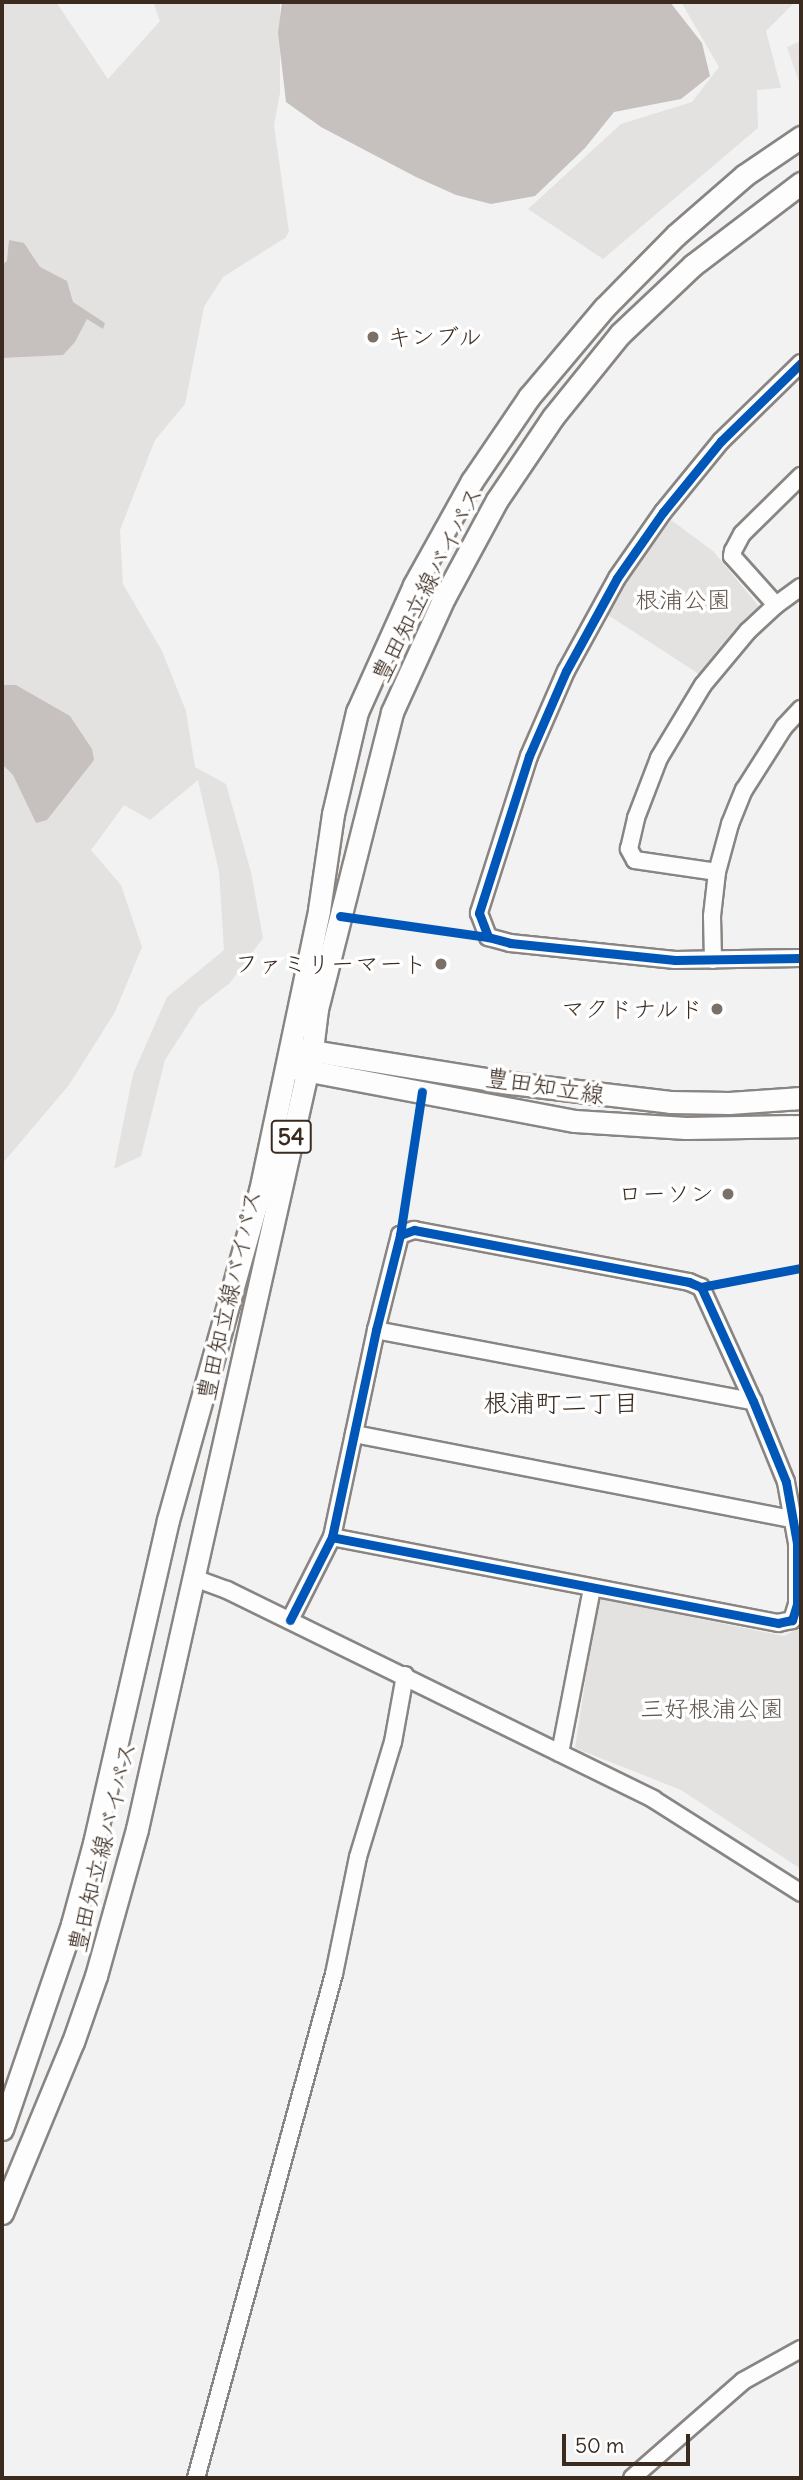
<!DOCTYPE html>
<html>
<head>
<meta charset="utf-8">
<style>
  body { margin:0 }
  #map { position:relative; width:803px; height:2480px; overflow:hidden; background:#f3f2f2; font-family:Delius,"Klee One",sans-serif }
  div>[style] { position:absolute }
  .built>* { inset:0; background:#e5e2e1 }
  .green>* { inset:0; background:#e4e2e0 }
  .water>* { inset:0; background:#c6c0be }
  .roads { filter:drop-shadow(2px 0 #898582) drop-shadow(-2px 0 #898582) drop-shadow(0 2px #898582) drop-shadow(0 -2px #898582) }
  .minor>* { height:16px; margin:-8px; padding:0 8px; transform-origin:8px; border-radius:8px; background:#fdfdfd }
  .major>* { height:21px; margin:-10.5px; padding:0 10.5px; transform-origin:10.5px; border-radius:10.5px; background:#fdfdfd }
  .cycleway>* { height:9px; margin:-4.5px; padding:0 4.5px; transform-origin:4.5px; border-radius:4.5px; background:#0057b8 }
  .dots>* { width:19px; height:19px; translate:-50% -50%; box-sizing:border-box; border:4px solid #fff; border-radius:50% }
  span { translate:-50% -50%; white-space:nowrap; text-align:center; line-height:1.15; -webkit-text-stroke:7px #fff; paint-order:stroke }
  .shield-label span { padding:2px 5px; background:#fff; border:2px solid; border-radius:5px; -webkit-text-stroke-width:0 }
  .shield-label { font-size:23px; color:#3b2a1e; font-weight:700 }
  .poi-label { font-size:24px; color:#3b2a1e }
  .left { translate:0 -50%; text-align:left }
  .right { translate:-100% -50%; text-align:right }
  .street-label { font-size:24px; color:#3b2a1e }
  .park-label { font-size:24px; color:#62554b }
  .neighbourhood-label { font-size:26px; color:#3b2a1e }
  .frame { position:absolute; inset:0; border:4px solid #3b2a1e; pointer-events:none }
  .scale { position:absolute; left:562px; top:2434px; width:128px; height:32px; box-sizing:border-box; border:4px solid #3b2a1e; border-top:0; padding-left:9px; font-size:21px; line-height:24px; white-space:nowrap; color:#3b2a1e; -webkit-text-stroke:5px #fff; paint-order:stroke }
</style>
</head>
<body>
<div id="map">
  <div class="built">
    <div style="clip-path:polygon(801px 41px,801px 88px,787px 47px)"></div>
  </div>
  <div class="green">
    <div style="clip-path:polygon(2px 2px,56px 2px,108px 79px,160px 21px,153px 2px,280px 2px,280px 93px,274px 125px,289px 232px,285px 238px,223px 277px,204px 307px,185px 404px,155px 440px,120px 530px,123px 584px,162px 651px,186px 711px,195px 767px,226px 784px,251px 872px,263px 938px,230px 983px,199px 1007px,165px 1060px,141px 1156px,114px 1169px,133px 1074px,167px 997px,224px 950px,219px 872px,198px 780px,150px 820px,124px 805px,91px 850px,121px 885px,142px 947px,115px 1012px,69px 1085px,2px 1164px)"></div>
    <div style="clip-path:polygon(681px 2px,795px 2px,766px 31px,781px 88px,757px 90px,758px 128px,603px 259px,528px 209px,621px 124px,692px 102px,719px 67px)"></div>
    <div style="clip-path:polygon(671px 520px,713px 551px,761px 609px,724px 644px,702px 676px,608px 615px,627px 580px)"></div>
    <div style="clip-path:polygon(598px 1598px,784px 1636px,801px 1627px,801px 1869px,681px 1790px,575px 1748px)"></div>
  </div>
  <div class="water">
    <div style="clip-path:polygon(282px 2px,670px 2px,702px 43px,710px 76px,681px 99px,614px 112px,585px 148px,535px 196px,491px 204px,456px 195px,416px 177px,321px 127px,286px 102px,278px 33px)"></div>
    <div style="clip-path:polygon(9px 240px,24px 243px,40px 267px,67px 281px,73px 302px,105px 323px,103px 329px,87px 319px,75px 342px,63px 355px,2px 358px,2px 265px,7px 261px)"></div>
    <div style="clip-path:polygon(4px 685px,16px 685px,70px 716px,92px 749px,94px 760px,47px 820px,36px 823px,13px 775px,2px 764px,2px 687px)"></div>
  </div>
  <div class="roads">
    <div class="minor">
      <div style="left:801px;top:363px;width:112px;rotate:135.7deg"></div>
      <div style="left:721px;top:441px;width:92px;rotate:129.2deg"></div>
      <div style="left:663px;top:512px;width:80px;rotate:124.9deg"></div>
      <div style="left:617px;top:578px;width:106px;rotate:118.7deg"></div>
      <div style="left:566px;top:671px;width:93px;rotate:113.5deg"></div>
      <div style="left:529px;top:756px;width:165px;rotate:107.7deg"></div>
      <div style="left:479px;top:913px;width:26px;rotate:69deg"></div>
      <div style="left:488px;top:937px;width:23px;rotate:15deg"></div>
      <div style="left:510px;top:943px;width:166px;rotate:5.9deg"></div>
      <div style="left:675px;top:960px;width:126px;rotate:-0.9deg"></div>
      <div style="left:776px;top:605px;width:66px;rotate:-131.9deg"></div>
      <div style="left:732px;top:556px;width:5px;rotate:-79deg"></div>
      <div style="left:733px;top:551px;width:19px;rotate:-62deg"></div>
      <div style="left:742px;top:534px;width:83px;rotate:-44.5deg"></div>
      <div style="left:717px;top:872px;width:83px;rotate:-171.7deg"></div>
      <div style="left:635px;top:860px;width:13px;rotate:-119deg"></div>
      <div style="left:629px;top:849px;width:32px;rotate:-77deg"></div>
      <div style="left:636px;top:818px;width:64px;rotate:-69deg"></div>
      <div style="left:659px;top:758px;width:85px;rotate:-58.9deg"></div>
      <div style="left:703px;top:685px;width:70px;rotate:-50.2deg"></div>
      <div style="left:748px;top:631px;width:38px;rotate:-43deg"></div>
      <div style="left:776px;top:605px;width:31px;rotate:-36deg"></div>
      <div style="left:713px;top:960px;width:44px;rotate:-91.3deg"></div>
      <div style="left:712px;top:916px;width:44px;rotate:-83.5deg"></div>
      <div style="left:717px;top:872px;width:50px;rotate:-74.8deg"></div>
      <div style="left:730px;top:824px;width:37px;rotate:-68deg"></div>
      <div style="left:744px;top:790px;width:75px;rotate:-57.6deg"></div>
      <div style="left:784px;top:727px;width:25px;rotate:-47deg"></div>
      <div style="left:376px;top:1330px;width:384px;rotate:10.7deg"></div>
      <div style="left:354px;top:1434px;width:455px;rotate:11deg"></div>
      <div style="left:194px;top:1578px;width:35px;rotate:20deg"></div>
      <div style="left:227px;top:1590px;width:475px;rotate:26.1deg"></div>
      <div style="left:653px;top:1799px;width:175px;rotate:32.4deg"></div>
      <div style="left:290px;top:1620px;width:93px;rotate:-63.2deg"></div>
      <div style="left:332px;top:1537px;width:212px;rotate:-78deg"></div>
      <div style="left:376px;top:1330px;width:98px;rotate:-75.8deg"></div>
      <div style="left:400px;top:1235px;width:15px;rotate:-20deg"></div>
      <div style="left:414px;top:1230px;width:280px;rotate:10.7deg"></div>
      <div style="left:689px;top:1282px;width:13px;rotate:23deg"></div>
      <div style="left:701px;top:1287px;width:125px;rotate:65.5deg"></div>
      <div style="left:753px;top:1401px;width:87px;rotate:67.8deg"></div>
      <div style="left:786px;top:1482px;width:62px;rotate:79.8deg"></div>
      <div style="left:797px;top:1543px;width:61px;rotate:90deg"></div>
      <div style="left:797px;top:1604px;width:17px;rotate:107deg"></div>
      <div style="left:792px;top:1620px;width:14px;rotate:168deg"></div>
      <div style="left:778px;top:1623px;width:454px;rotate:-169.1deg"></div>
      <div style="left:560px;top:1753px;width:168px;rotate:-79deg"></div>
      <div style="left:196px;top:2478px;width:523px;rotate:-74.69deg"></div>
      <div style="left:334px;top:1974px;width:119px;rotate:-78.4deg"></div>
      <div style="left:358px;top:1857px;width:120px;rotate:-73.1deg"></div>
      <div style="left:393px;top:1742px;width:68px;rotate:-79.8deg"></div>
      <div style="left:632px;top:2478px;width:147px;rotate:-41.1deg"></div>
      <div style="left:743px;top:2381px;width:66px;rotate:-28.9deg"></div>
    </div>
    <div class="major">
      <div style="left:300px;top:1049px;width:214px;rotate:9.2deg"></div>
      <div style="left:511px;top:1083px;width:160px;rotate:6.8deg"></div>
      <div style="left:670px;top:1102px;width:59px;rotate:1deg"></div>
      <div style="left:729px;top:1103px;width:72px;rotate:-4deg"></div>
      <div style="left:294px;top:1068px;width:286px;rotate:10.7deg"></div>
      <div style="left:575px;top:1121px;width:111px;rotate:3.6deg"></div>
      <div style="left:686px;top:1128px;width:115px;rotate:-1deg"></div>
      <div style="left:2px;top:2129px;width:217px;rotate:-71.1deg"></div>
      <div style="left:72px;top:1924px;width:84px;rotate:-74.8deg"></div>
      <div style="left:94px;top:1843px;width:331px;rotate:-77.1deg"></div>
      <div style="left:168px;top:1520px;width:342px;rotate:-74.4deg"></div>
      <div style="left:260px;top:1191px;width:287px;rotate:-78.1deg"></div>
      <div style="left:319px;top:910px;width:97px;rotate:-81.7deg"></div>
      <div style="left:333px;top:814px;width:105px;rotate:-76.8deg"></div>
      <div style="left:357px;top:712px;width:139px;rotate:-65.8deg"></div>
      <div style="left:414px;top:585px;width:119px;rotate:-60.9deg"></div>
      <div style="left:472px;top:481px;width:102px;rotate:-55.8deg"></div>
      <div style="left:529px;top:397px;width:116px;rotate:-49.9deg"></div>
      <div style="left:604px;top:308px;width:103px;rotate:-45.4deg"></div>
      <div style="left:676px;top:235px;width:91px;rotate:-41deg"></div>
      <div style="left:745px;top:175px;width:68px;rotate:-34.2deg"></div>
      <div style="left:2px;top:2213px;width:185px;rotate:-67.5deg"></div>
      <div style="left:73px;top:2042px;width:70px;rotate:-70.8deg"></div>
      <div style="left:96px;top:1976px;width:153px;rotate:-74.4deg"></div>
      <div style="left:137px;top:1829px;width:798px;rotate:-77.34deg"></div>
      <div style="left:312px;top:1050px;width:41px;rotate:-83deg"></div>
      <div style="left:317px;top:1009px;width:306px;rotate:-75.8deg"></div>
      <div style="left:392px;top:712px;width:125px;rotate:-65.5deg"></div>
      <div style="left:444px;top:598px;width:111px;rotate:-61.6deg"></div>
      <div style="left:497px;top:500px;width:100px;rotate:-56deg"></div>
      <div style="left:553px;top:417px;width:107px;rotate:-51.1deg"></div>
      <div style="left:620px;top:334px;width:100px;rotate:-43.4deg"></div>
      <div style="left:693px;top:265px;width:136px;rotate:-37.2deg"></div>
    </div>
  </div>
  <div class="cycleway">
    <div style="left:801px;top:363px;width:112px;rotate:135.7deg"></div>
    <div style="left:721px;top:441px;width:92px;rotate:129.2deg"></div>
    <div style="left:663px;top:512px;width:80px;rotate:124.9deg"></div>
    <div style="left:617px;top:578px;width:106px;rotate:118.7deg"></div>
    <div style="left:566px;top:671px;width:93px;rotate:113.5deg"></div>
    <div style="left:529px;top:756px;width:165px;rotate:107.7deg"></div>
    <div style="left:479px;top:913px;width:26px;rotate:69deg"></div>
    <div style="left:488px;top:937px;width:23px;rotate:15deg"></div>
    <div style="left:510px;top:943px;width:166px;rotate:5.9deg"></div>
    <div style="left:675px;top:960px;width:126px;rotate:-0.9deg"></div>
    <div style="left:340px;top:916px;width:149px;rotate:8.1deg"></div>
    <div style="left:400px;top:1235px;width:145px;rotate:-81.3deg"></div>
    <div style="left:701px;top:1287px;width:102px;rotate:-10.8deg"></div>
    <div style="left:290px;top:1620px;width:93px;rotate:-63.2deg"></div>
    <div style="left:332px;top:1537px;width:212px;rotate:-78deg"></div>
    <div style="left:376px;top:1330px;width:98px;rotate:-75.8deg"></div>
    <div style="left:400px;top:1235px;width:15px;rotate:-20deg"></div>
    <div style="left:414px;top:1230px;width:280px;rotate:10.7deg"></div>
    <div style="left:689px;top:1282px;width:13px;rotate:23deg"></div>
    <div style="left:701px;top:1287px;width:125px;rotate:65.5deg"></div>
    <div style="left:753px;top:1401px;width:87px;rotate:67.8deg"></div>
    <div style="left:786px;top:1482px;width:62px;rotate:79.8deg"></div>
    <div style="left:797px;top:1543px;width:61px;rotate:90deg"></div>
    <div style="left:797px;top:1604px;width:17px;rotate:107deg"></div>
    <div style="left:792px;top:1620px;width:14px;rotate:168deg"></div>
    <div style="left:778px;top:1623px;width:454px;rotate:-169.1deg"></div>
  </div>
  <div class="dots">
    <div style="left:373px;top:337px;background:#7b7068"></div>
    <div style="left:441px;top:964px;background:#7b7068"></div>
    <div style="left:717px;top:1009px;background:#7b7068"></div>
    <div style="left:728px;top:1194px;background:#7b7068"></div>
  </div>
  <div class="shield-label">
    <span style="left:291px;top:1137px">54</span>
  </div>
  <div class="poi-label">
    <span class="left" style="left:387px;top:337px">キンブル</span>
    <span class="right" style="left:427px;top:964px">ファミリーマート</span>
    <span class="right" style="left:703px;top:1009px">マクドナルド</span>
    <span class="right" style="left:714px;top:1194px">ローソン</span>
  </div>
  <div class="street-label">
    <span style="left:427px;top:584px;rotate:-63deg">豊田知立線バイパス</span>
    <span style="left:545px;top:1086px;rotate:9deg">豊田知立線</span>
    <span style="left:229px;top:1295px;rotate:-77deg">豊田知立線バイパス</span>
    <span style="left:102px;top:1847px;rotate:-76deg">豊田知立線バイパス</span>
  </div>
  <div class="park-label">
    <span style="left:683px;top:600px">根浦公園</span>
    <span style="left:712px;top:1709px">三好根浦公園</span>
  </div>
  <div class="neighbourhood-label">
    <span style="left:561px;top:1403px">根浦町二丁目</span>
  </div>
  <div class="frame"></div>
  <div class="scale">50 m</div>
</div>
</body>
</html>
